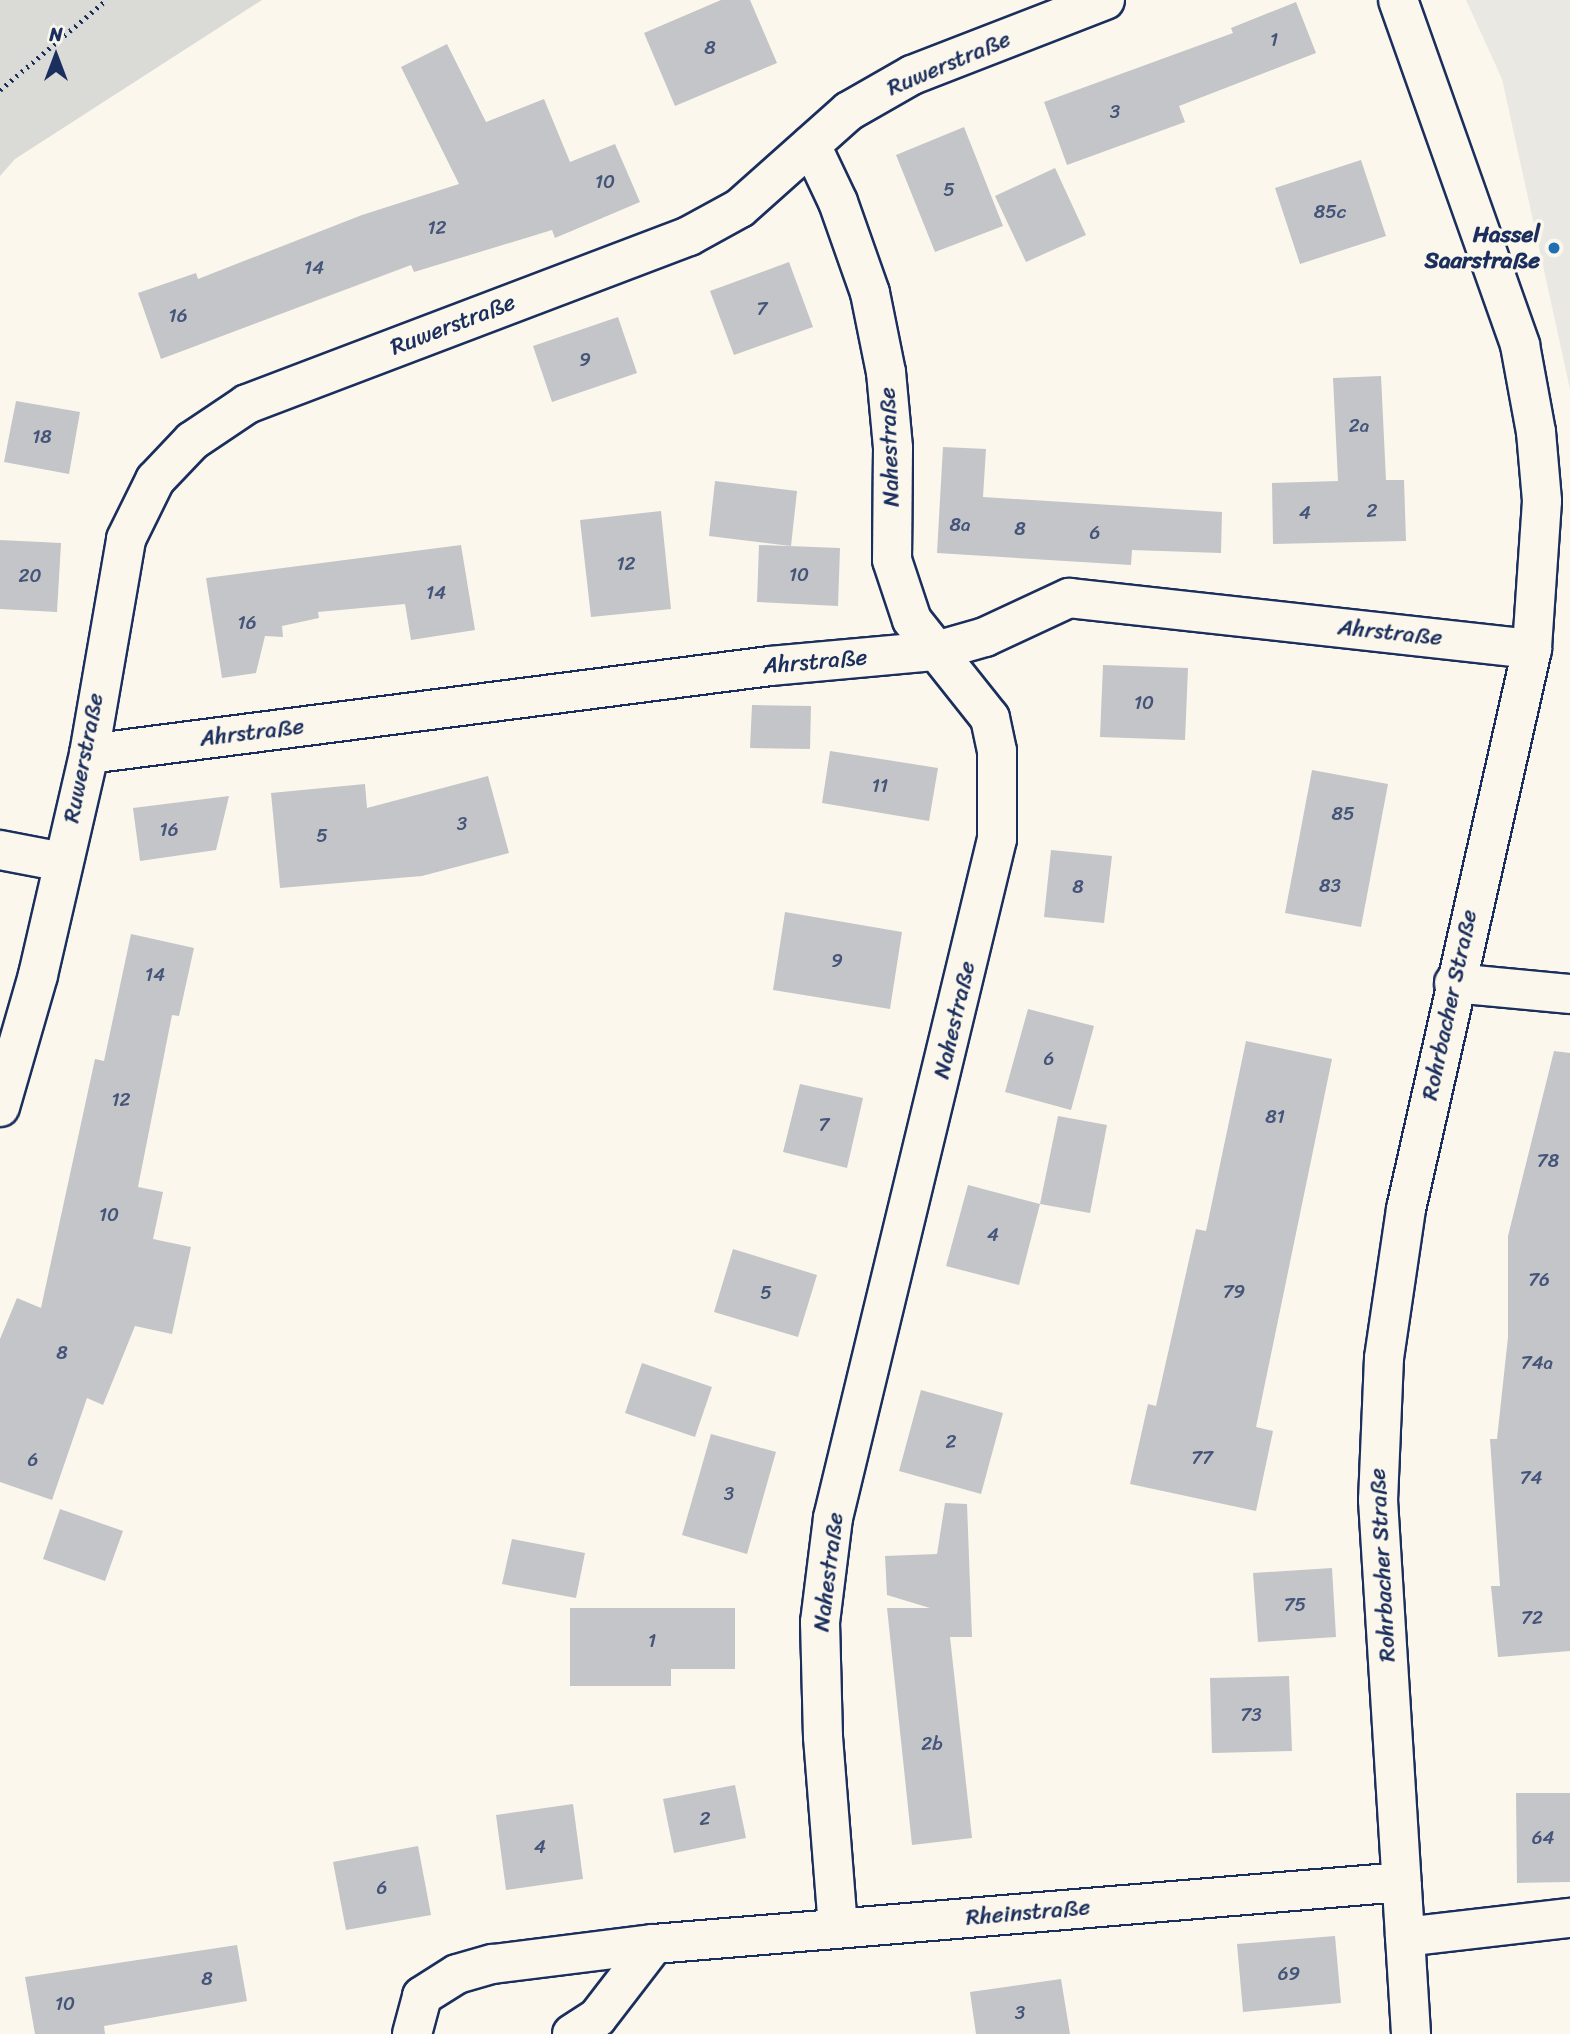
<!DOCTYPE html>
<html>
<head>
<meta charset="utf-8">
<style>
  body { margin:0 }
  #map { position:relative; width:1570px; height:2034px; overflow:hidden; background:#fbf7ec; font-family:Sriracha,sans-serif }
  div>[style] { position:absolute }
  .built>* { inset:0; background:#eae8e2 }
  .green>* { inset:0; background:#dadad7 }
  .building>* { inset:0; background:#c3c5c9 }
  .path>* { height:4.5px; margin-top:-2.25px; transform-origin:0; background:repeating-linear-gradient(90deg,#1b2f5e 0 2px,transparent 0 7px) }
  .roads { filter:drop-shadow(2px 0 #1b2f5e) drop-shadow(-2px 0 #1b2f5e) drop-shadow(0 2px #1b2f5e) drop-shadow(0 -2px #1b2f5e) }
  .minor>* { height:38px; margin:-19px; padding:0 19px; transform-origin:19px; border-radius:19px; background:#fbf7ec }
  .dots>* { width:19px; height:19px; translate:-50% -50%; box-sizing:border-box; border:4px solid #fbf7ec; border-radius:50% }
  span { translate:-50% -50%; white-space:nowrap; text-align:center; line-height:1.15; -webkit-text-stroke:7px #fbf7ec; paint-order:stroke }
  .number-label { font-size:19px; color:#455479 }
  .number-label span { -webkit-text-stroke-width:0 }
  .street-label { font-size:23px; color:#1b2f5e }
  .poi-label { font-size:23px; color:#1b2f5e; font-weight:700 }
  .right { translate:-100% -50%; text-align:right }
  .north { position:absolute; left:21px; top:21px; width:70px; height:70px; -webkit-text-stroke:5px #fbf7ec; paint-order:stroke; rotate:0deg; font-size:19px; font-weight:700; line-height:28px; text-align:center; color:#1b2f5e }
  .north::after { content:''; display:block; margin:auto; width:24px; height:32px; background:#1b2f5e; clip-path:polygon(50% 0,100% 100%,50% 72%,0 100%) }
</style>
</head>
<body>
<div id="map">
  <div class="built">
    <div style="clip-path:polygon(1466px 0,1570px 0,1570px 389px,1502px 79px)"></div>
  </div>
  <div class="green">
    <div style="clip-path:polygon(0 0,262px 0,15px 159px,0 176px)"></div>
  </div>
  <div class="building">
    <div style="clip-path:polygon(721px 0,750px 0,777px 63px,675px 106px,644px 33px)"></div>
    <div style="clip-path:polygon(1296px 2px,1316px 53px,1179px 106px,1185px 122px,1067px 165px,1044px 102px,1233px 33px,1231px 28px)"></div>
    <div style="clip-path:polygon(447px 44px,486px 122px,544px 99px,570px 162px,615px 144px,640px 202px,555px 238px,552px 230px,414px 272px,411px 265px,161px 359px,138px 293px,196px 273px,198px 279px,362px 215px,459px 184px,401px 67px)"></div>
    <div style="clip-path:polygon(964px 127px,1003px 226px,935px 252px,896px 155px)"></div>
    <div style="clip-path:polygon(1361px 160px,1386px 236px,1300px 264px,1275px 188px)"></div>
    <div style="clip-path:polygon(1055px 168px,1086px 235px,1026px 262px,995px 196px)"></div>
    <div style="clip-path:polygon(789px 262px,813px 327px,734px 355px,710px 291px)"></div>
    <div style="clip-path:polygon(618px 317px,637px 373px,552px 402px,533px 346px)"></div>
    <div style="clip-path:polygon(1381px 376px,1386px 480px,1404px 480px,1406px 541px,1273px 544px,1272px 483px,1338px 481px,1333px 378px)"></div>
    <div style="clip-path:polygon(16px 401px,80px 412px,69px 474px,4px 462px)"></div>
    <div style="clip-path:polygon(943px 447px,986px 449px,983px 497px,1222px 512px,1221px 553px,1132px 550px,1131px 565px,937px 553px)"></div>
    <div style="clip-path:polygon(715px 481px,797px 491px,791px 546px,709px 536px)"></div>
    <div style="clip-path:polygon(661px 511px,671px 609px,591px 617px,580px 520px)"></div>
    <div style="clip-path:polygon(0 540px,61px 543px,57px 612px,0 609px)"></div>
    <div style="clip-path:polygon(461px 545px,475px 630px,411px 640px,405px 604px,318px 612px,319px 618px,282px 626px,283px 637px,265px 636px,256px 673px,222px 678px,206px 578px)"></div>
    <div style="clip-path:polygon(759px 545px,840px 548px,838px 606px,757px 602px)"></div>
    <div style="clip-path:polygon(1103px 665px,1188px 668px,1185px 740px,1100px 737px)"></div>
    <div style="clip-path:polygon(752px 705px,811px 706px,810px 749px,750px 748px)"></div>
    <div style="clip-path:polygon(830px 751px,938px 768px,929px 821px,822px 803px)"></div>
    <div style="clip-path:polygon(1312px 770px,1388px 784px,1361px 927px,1285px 913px)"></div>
    <div style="clip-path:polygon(488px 776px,509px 853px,422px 876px,280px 888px,271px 793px,365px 784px,367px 808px)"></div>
    <div style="clip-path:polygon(229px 796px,216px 850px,140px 861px,133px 808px)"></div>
    <div style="clip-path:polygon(1051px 850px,1112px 856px,1104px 923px,1044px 917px)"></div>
    <div style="clip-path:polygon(785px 912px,902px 932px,890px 1009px,773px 990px)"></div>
    <div style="clip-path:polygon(131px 934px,194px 948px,179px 1016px,172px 1015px,138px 1187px,163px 1192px,153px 1239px,191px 1247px,172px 1334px,135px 1326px,103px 1405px,87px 1398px,52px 1500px,0 1482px,0 1339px,17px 1298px,41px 1308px,95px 1059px,104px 1061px)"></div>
    <div style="clip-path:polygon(1028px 1009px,1094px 1026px,1071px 1110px,1005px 1092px)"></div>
    <div style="clip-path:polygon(1246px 1041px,1332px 1059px,1256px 1427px,1273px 1431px,1256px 1511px,1130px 1484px,1148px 1404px,1156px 1406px,1196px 1229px,1206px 1231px)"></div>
    <div style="clip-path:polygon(1554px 1051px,1570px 1053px,1570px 1651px,1498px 1657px,1491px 1586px,1500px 1586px,1490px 1439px,1497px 1439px,1508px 1337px,1508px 1236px)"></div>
    <div style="clip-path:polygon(800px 1084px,863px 1098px,847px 1168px,783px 1152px)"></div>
    <div style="clip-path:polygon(1058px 1116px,1107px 1125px,1090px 1213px,1040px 1204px)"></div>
    <div style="clip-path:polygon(968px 1185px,1040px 1204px,1019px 1285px,946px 1266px)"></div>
    <div style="clip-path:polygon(733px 1249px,817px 1275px,798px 1337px,714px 1312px)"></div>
    <div style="clip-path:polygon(642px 1363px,712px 1387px,695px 1437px,625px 1413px)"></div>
    <div style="clip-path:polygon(921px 1390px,1003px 1413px,981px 1494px,899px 1471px)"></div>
    <div style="clip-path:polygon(711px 1434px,776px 1452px,747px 1554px,682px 1535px)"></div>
    <div style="clip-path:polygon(945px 1503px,967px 1504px,972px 1637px,950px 1637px,972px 1838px,912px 1845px,887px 1608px,930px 1608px,887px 1595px,885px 1556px,937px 1554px)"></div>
    <div style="clip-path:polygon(60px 1509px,123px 1531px,105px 1581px,43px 1559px)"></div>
    <div style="clip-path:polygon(512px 1539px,585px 1553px,576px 1598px,502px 1584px)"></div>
    <div style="clip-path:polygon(1332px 1568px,1336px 1637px,1258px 1642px,1253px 1573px)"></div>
    <div style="clip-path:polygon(570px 1608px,735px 1608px,735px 1669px,671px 1669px,671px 1686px,570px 1686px)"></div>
    <div style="clip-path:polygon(1289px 1676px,1292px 1751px,1212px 1753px,1210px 1678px)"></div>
    <div style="clip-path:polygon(735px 1785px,746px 1838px,674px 1853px,663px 1799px)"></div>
    <div style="clip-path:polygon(1516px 1793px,1570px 1793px,1570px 1882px,1517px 1883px)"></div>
    <div style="clip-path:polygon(573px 1804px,583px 1879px,506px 1890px,496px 1815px)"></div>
    <div style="clip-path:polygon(418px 1846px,431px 1915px,346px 1930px,333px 1862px)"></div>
    <div style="clip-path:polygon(1335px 1936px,1341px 2003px,1243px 2012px,1237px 1944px)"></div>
    <div style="clip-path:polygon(237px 1945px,247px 2001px,104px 2026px,105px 2034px,35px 2034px,25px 1977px)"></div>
    <div style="clip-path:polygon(1061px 1979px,1070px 2034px,976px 2034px,970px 1992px)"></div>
  </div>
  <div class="path">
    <div style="left:0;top:90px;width:139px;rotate:-40.3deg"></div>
  </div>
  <div class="roads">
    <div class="minor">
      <div style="left:1398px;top:0;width:366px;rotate:70.5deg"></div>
      <div style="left:1520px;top:345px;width:88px;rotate:79.6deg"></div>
      <div style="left:1536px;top:432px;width:69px;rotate:85deg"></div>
      <div style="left:1542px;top:501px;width:148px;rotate:93.9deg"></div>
      <div style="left:1532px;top:649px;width:574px;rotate:102.68deg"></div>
      <div style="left:1406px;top:1209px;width:151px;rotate:98.4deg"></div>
      <div style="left:1384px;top:1358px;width:142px;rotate:92.4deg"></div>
      <div style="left:1378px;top:1500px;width:535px;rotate:86.46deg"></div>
      <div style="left:811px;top:145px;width:63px;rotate:64.7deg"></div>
      <div style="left:838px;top:202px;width:96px;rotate:70.6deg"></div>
      <div style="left:870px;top:293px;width:81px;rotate:78.6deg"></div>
      <div style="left:886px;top:372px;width:76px;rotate:84.7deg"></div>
      <div style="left:893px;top:448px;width:112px;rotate:90.5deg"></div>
      <div style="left:892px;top:560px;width:63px;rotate:71.6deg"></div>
      <div style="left:912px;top:620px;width:125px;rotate:51.5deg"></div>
      <div style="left:990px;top:718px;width:34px;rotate:78deg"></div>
      <div style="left:997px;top:751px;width:88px;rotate:90deg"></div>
      <div style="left:997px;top:839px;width:699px;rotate:103.58deg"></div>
      <div style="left:833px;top:1518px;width:105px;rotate:97.1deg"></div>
      <div style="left:820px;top:1622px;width:115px;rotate:88.5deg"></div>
      <div style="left:823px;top:1737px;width:192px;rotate:85.5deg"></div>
      <div style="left:89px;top:754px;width:687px;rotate:-7.36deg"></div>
      <div style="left:770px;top:666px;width:167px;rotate:-5.2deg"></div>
      <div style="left:936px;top:651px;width:51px;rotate:-15.9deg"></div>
      <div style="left:985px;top:637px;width:93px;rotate:-24.9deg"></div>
      <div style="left:1069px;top:598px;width:466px;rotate:6.3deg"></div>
      <div style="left:0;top:850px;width:64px;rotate:10.8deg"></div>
      <div style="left:1454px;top:983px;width:117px;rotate:5.4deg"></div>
      <div style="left:0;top:1107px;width:137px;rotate:-73.9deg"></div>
      <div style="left:38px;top:975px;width:227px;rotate:-77deg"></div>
      <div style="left:89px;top:754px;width:218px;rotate:-80.2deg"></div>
      <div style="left:126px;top:539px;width:66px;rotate:-63.8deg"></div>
      <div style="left:155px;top:480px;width:54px;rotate:-46.5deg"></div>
      <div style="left:192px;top:441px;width:66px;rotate:-33.9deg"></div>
      <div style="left:247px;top:404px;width:473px;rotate:-20.8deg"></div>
      <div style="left:689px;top:236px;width:58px;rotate:-28.8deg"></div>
      <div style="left:740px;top:208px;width:146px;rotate:-41.7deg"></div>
      <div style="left:849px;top:111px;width:73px;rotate:-29.7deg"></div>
      <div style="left:912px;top:75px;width:207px;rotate:-21.2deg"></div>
      <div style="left:1405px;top:1937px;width:166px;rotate:-6.6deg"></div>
      <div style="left:412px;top:2034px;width:39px;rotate:-75deg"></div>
      <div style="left:422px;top:1996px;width:41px;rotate:-32.2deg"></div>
      <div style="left:457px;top:1974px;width:37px;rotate:-16deg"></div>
      <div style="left:493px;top:1964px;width:162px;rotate:-7.1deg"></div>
      <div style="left:654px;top:1944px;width:750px;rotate:-4.74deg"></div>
      <div style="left:572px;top:2034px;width:30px;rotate:-33deg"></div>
      <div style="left:597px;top:2018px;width:93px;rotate:-52.4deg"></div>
    </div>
  </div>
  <div class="dots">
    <div style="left:1554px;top:248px;background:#1f6fb2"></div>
  </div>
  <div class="number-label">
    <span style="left:1274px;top:40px">1</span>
    <span style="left:710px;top:48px">8</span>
    <span style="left:1115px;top:112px">3</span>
    <span style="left:605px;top:182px">10</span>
    <span style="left:949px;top:190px">5</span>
    <span style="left:1330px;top:212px">85c</span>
    <span style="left:437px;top:228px">12</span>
    <span style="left:314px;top:268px">14</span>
    <span style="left:762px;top:309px">7</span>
    <span style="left:178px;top:316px">16</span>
    <span style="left:585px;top:360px">9</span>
    <span style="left:1359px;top:426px">2a</span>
    <span style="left:42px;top:437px">18</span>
    <span style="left:1372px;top:511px">2</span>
    <span style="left:1305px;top:513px">4</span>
    <span style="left:960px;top:525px">8a</span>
    <span style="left:1020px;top:529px">8</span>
    <span style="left:1095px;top:533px">6</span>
    <span style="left:626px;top:564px">12</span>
    <span style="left:799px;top:575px">10</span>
    <span style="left:30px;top:576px">20</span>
    <span style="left:436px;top:593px">14</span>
    <span style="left:247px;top:623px">16</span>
    <span style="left:1144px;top:703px">10</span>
    <span style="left:880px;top:786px">11</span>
    <span style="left:1343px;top:814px">85</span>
    <span style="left:462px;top:824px">3</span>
    <span style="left:169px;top:830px">16</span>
    <span style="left:322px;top:836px">5</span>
    <span style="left:1330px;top:886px">83</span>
    <span style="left:1078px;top:887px">8</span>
    <span style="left:837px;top:961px">9</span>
    <span style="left:155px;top:975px">14</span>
    <span style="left:1049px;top:1059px">6</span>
    <span style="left:121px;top:1100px">12</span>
    <span style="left:1275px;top:1117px">81</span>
    <span style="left:824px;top:1125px">7</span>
    <span style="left:1548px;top:1161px">78</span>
    <span style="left:109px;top:1215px">10</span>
    <span style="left:993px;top:1235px">4</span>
    <span style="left:1539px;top:1280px">76</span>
    <span style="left:1234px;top:1292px">79</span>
    <span style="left:766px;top:1293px">5</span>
    <span style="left:62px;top:1353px">8</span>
    <span style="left:1537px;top:1363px">74a</span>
    <span style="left:951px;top:1442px">2</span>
    <span style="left:1202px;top:1458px">77</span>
    <span style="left:33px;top:1460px">6</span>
    <span style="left:1531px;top:1478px">74</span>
    <span style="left:729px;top:1494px">3</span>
    <span style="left:1295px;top:1605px">75</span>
    <span style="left:1532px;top:1618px">72</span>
    <span style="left:652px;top:1641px">1</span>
    <span style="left:1251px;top:1715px">73</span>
    <span style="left:932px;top:1744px">2b</span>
    <span style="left:705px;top:1819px">2</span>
    <span style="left:1543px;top:1838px">64</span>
    <span style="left:540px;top:1847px">4</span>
    <span style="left:382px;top:1888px">6</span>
    <span style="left:1289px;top:1974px">69</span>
    <span style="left:207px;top:1979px">8</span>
    <span style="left:65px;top:2004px">10</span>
    <span style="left:1020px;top:2013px">3</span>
  </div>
  <div class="street-label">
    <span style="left:949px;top:64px;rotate:-23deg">Ruwerstraße</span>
    <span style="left:453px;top:325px;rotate:-21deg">Ruwerstraße</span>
    <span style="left:890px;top:447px;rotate:-92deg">Nahestraße</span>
    <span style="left:1390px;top:633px;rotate:6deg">Ahrstraße</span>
    <span style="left:815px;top:662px;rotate:-5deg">Ahrstraße</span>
    <span style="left:252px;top:733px;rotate:-7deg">Ahrstraße</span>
    <span style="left:84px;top:758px;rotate:-79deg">Ruwerstraße</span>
    <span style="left:1450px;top:1005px;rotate:-78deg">Rohrbacher Straße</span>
    <span style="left:955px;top:1020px;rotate:-77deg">Nahestraße</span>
    <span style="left:1383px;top:1565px;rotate:-93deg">Rohrbacher Straße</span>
    <span style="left:829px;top:1572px;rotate:-83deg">Nahestraße</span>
    <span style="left:1028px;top:1913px;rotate:-5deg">Rheinstraße</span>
  </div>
  <div class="poi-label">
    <span class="right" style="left:1540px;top:248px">Hassel<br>Saarstraße</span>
  </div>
  <div class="north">N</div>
</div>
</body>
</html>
